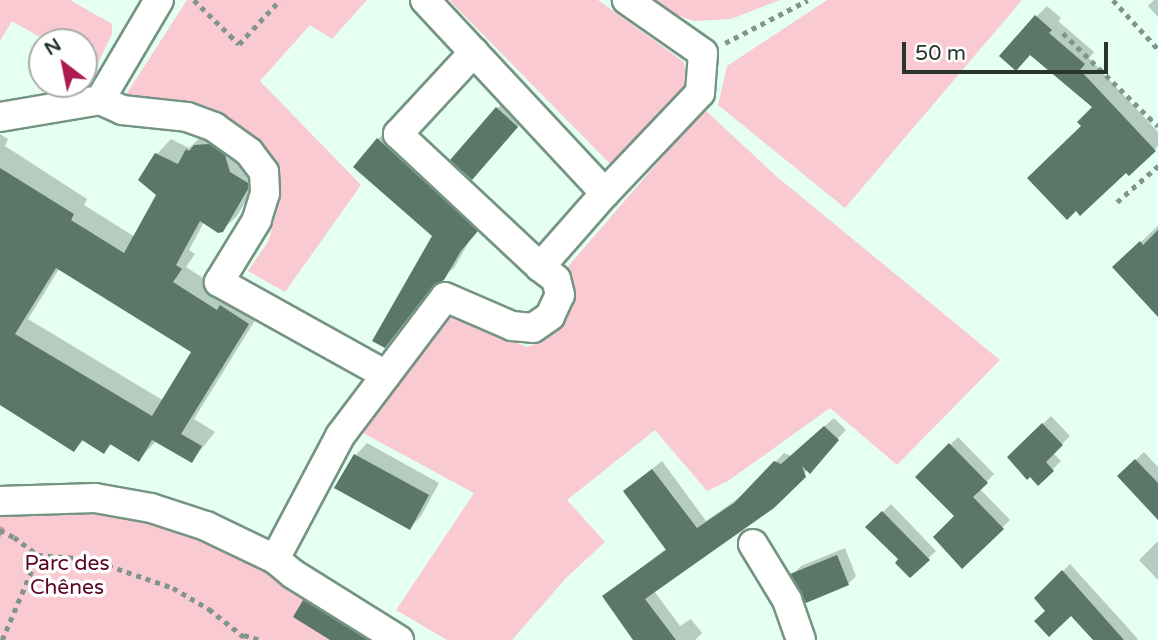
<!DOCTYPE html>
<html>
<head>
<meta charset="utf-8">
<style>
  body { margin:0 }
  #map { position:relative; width:1158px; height:640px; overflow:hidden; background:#e5fff0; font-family:"Varela Round",sans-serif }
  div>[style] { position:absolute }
  .green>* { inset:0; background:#f9cad2 }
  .shadow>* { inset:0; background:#0003 }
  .building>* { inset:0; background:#5a7767 }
  .path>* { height:4.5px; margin-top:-2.25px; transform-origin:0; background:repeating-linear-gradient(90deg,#82958a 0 5px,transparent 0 10px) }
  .roads { filter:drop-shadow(2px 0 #769483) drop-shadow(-2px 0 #769483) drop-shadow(0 2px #769483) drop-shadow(0 -2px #769483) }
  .minor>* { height:28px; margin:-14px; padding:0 14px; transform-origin:14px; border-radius:14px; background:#fff }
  span { translate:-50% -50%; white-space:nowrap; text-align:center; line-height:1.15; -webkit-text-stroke:7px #fff; paint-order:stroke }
  .park-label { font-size:21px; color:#5a0325 }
  .north { position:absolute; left:28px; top:28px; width:70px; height:70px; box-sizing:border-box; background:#fff; border:2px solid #a9aeab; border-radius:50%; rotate:328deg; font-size:19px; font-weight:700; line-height:28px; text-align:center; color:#28352e }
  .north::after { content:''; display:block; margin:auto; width:24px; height:32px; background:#ac1a50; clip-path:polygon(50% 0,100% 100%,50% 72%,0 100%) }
  .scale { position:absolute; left:902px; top:42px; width:206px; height:32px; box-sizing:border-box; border:4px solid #28352e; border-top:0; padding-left:9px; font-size:21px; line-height:24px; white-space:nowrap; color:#28352e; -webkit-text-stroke:5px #fff; paint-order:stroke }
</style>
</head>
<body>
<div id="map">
  <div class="green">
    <div style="clip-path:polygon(0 0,70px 0,112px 24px,112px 34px,97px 65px,84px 62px,84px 42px,48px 42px,12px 21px,0 41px)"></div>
    <div style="clip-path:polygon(187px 0,367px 0,332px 39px,310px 25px,260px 81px,361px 185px,285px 292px,248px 271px,268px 242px,278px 207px,278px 176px,260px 148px,234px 124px,203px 111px,125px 96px)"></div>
    <div style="clip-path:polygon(449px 0,598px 0,684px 62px,687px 88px,615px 169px)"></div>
    <div style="clip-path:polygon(646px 0,780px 0,731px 19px,694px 21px,662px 10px)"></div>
    <div style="clip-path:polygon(827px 0,1022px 0,845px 208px,718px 105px,727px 66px)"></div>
    <div style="clip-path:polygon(704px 109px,776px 176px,1000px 360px,897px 465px,830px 408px,728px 481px,707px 491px,655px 430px,567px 500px,605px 542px,566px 578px,512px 640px,447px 640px,396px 610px,474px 493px,363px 433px,451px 316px,527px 347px,544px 340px,568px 318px,565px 270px)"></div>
    <div style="clip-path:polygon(84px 511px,166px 524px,243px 556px,386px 640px,0 640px,0 512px)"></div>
  </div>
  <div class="shadow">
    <div style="clip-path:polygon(1154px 0,1158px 0,1158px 17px,1148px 6px)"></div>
    <div style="clip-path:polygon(1047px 6px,1061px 18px,1058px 21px,1094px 52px,1089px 58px,1158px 132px,1158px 146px,1129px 174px,1083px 126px,1094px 107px,1036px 17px)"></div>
    <div style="clip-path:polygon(505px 100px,525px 118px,480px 170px,452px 160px)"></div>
    <div style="clip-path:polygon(388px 129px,487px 220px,471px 238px,454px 268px,435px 283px,385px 346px,434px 235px,378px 139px)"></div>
    <div style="clip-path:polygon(evenodd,0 134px,8px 139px,5px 146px,87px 199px,84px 205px,135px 237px,159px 194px,157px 154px,171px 139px,189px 148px,202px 136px,262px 173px,237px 216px,222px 230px,204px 222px,189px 250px,195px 254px,186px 267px,231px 296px,262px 309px,194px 419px,215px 432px,192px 461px,156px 441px,139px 460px,113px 443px,104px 452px,84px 440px,74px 450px,0 403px,0 134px,59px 269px,194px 352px,164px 401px,28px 319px,59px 269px)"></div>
    <div style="clip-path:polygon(1158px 226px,1158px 301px,1126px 256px)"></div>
    <div style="clip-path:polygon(1051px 416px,1070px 436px,1053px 453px,1061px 461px,1038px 484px,1009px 457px)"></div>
    <div style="clip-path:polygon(834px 418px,846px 430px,773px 506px,654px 591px,680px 626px,691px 619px,702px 633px,695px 640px,635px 640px,604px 596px,667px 548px,625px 491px,662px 461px,706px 521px,744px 494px,784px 453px,791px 456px)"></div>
    <div style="clip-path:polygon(958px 437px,994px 474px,980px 489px,1010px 520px,962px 567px,956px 516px,918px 477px)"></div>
    <div style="clip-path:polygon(367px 443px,439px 483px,421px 516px,410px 528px,356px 455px)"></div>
    <div style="clip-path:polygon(1144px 452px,1158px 467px,1158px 517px,1119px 476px)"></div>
    <div style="clip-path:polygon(891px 504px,936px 551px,910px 576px,901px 559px,868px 527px)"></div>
    <div style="clip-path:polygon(0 526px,5px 528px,0 538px)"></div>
    <div style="clip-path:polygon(1158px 541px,1158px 580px,1139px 560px)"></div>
    <div style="clip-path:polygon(845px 548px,856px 576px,848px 584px,793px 574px,801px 566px)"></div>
    <div style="clip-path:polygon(1070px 564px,1138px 639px,1137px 640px,1095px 640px,1071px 614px,1047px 611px,1036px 599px)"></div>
    <div style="clip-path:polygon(315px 590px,395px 640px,333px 640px,305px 601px)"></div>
  </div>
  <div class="building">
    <div style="clip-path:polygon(1035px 15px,1052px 30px,1049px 33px,1085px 64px,1080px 70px,1156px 151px,1129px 176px,1126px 173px,1080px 216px,1076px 211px,1067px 220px,1027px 178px,1081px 126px,1077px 122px,1092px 107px,1030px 55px,1016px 71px,999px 56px)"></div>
    <div style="clip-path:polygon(496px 107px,518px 127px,472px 180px,450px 160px)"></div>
    <div style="clip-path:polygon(377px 138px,478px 231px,461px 251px,444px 280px,432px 287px,385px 348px,372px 341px,432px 236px,353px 167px)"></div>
    <div style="clip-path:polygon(evenodd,209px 144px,225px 155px,230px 172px,248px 183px,248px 189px,223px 232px,218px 233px,200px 221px,176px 265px,182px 269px,173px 282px,217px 310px,220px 305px,249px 324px,181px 434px,202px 446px,192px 463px,152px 440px,139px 462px,110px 444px,104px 454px,82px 440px,74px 452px,0 405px,0 168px,74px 214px,71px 220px,124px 253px,156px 195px,138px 180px,155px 153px,178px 164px,186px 149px,189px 151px,194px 145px,209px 144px,56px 268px,191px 352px,152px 416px,15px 334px,56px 268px)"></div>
    <div style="clip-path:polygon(1158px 230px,1158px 317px,1112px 267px,1140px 241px,1143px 245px)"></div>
    <div style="clip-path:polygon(1042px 423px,1063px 445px,1046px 462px,1054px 471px,1038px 486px,1030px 477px,1027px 480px,1007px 457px)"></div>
    <div style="clip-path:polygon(824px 426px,839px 440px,810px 474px,802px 466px,806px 477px,774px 508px,645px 599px,676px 640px,633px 640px,602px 596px,666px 550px,623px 491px,652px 469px,697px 528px,734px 503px,774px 461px,781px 464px)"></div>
    <div style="clip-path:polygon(949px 443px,988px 483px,973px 497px,1004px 529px,962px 569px,933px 537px,954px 516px,915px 477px)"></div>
    <div style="clip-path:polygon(354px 454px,429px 495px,410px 530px,334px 488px)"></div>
    <div style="clip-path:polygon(1135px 459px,1158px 483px,1158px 520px,1117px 476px)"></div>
    <div style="clip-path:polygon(882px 511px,930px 560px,910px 578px,895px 563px,898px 559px,865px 527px)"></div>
    <div style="clip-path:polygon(837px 555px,849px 585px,806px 603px,790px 574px)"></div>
    <div style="clip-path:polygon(1062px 570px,1124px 640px,1093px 640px,1071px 616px,1049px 637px,1034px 621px,1045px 611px,1034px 598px)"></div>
    <div style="clip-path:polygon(303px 600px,368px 640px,330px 640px,293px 617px)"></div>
  </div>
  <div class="path">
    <div style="left:194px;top:0;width:63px;rotate:44.4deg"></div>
    <div style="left:239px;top:44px;width:60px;rotate:-47deg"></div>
    <div style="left:1113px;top:0;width:67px;rotate:47.4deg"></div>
    <div style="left:1063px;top:33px;width:133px;rotate:44.4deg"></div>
    <div style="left:725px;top:43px;width:93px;rotate:-27.4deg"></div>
    <div style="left:1117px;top:202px;width:55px;rotate:-41.3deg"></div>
    <div style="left:0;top:530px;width:16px;rotate:27deg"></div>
    <div style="left:14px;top:537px;width:30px;rotate:37deg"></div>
    <div style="left:244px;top:635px;width:17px;rotate:17deg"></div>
    <div style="left:2px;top:640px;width:92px;rotate:-67deg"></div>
    <div style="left:38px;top:555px;width:51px;rotate:4.5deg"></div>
    <div style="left:89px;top:559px;width:89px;rotate:19deg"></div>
    <div style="left:173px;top:588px;width:42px;rotate:30.3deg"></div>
    <div style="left:209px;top:609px;width:50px;rotate:38.5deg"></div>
  </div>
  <div class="roads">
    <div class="minor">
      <div style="left:425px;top:0;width:264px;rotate:47deg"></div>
      <div style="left:605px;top:193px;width:138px;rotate:-46.5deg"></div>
      <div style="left:700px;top:93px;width:40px;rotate:-85.7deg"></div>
      <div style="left:703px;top:53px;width:93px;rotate:-145.1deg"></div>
      <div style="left:474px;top:52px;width:112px;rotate:132.8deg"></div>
      <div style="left:398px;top:134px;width:195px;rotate:43.1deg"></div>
      <div style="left:540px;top:267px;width:98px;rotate:-48.7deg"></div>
      <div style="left:100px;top:100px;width:24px;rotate:24deg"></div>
      <div style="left:122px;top:110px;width:65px;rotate:6.1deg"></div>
      <div style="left:187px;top:117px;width:29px;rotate:20deg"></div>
      <div style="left:214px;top:127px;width:43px;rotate:35.5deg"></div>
      <div style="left:249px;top:152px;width:25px;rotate:53deg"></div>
      <div style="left:264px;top:172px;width:21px;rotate:87deg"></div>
      <div style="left:265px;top:193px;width:28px;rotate:107deg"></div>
      <div style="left:257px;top:220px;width:73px;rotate:121.5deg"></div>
      <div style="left:219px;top:282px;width:191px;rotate:29.1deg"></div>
      <div style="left:0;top:117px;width:101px;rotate:-9.6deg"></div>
      <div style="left:100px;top:100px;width:116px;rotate:-59.5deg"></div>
      <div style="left:0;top:501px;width:95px;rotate:-1.8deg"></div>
      <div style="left:95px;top:498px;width:57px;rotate:10.1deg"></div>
      <div style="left:151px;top:508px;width:58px;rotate:18.1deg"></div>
      <div style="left:206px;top:526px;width:76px;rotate:25.6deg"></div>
      <div style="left:275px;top:559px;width:23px;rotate:40deg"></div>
      <div style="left:293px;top:574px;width:125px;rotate:31.9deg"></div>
      <div style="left:753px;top:544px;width:66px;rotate:58.7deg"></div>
      <div style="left:787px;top:600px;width:42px;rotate:70.7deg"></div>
      <div style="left:275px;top:559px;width:139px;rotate:-62.1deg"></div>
      <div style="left:340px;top:436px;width:174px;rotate:-52.9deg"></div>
      <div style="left:445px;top:297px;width:73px;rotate:23.4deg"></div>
      <div style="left:512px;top:326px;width:21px;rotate:5deg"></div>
      <div style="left:533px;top:328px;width:21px;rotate:-35deg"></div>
      <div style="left:550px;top:316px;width:23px;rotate:-65deg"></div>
      <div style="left:560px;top:295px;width:16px;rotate:-104deg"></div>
      <div style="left:556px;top:279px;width:20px;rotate:-143deg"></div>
    </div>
  </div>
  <div class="park-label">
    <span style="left:67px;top:576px">Parc des<br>Chênes</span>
  </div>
  <div class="north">N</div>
  <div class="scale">50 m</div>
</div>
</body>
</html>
